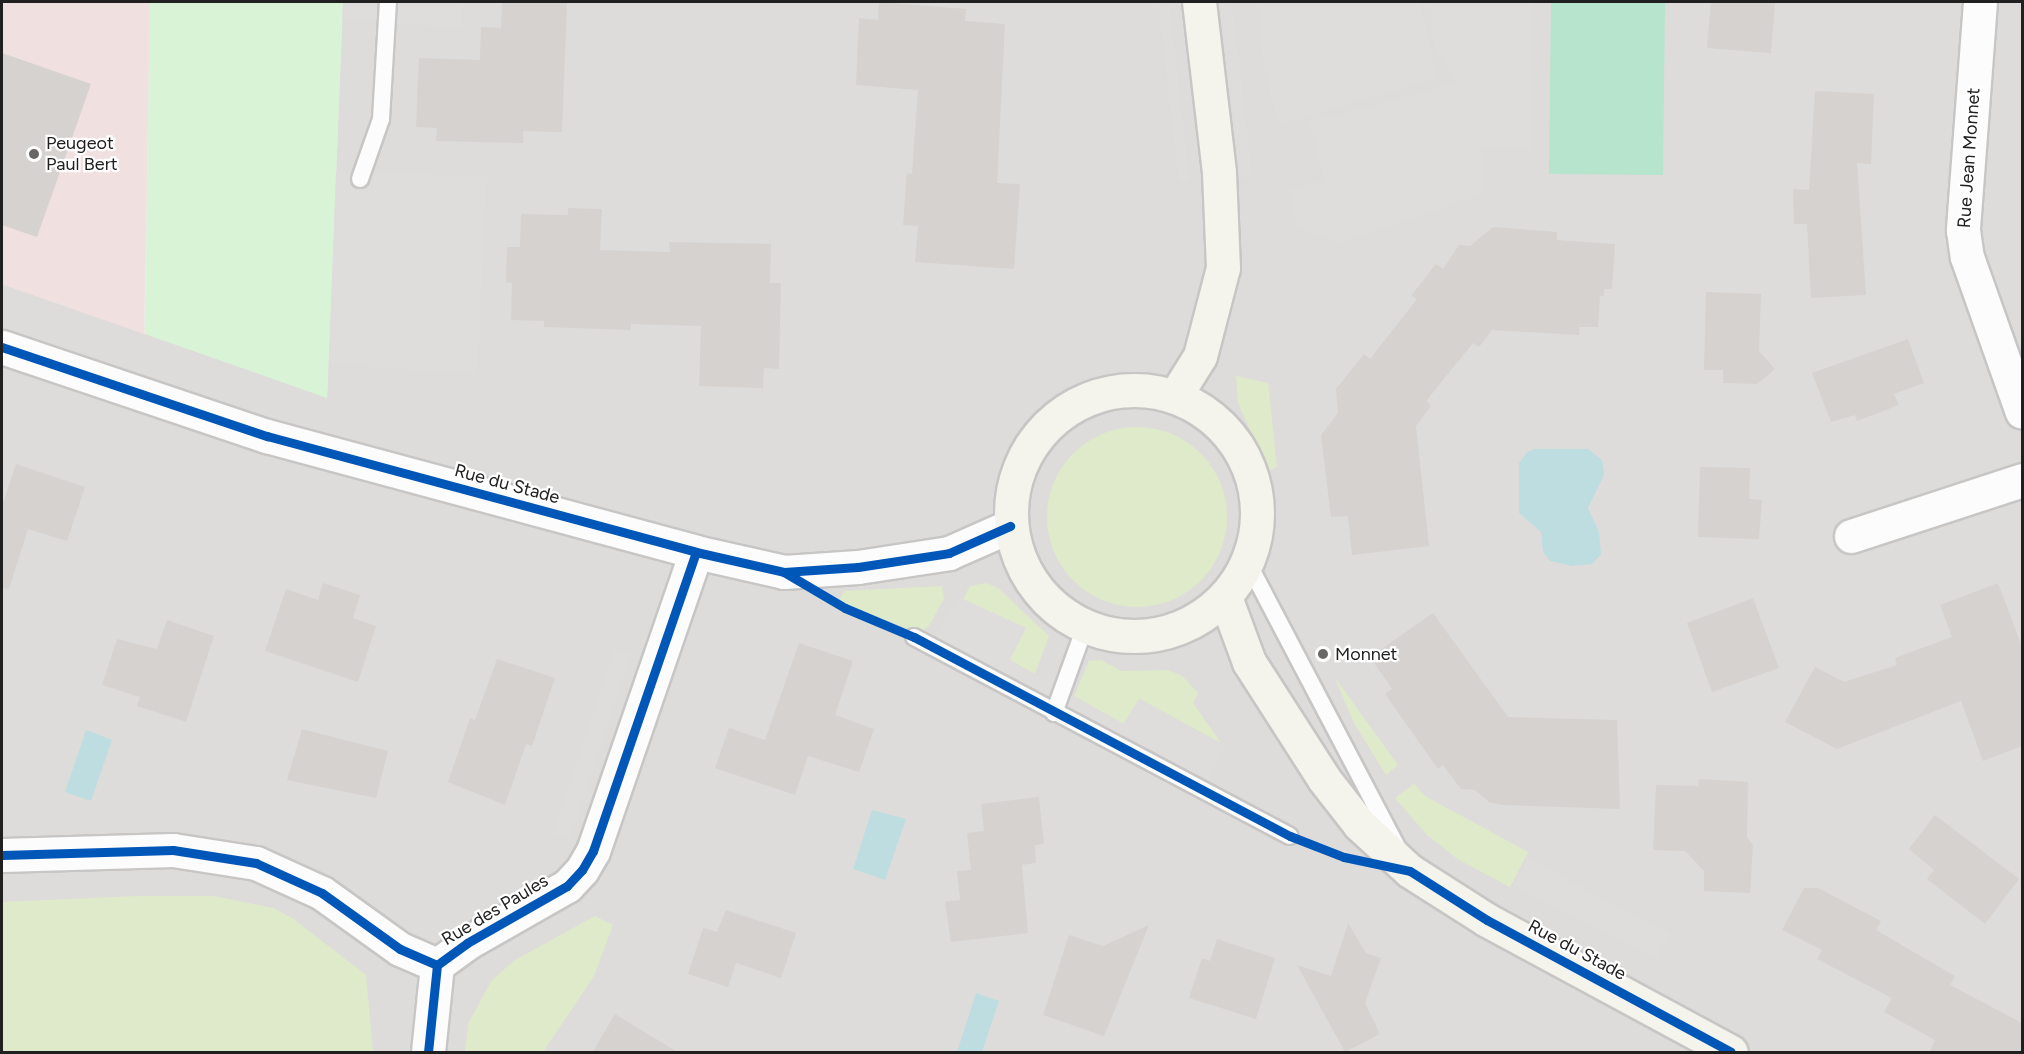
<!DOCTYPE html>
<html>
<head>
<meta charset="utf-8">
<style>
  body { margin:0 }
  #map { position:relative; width:2024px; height:1054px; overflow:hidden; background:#efece9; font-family:Figtree,sans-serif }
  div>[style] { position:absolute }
  .residential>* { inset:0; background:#dedcda }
  .commercial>* { inset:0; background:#f0e0e0 }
  .grass>* { inset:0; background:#deeac9 }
  .round { border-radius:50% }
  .park>* { inset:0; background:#d8f3d6 }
  .pitch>* { inset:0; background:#b6e4cc }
  .parking>* { inset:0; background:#dfdddc }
  .water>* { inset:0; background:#bddde1 }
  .building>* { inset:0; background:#d5d2d0 }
  .roads { filter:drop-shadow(2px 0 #c7c6c5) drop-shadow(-2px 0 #c7c6c5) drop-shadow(0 2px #c7c6c5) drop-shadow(0 -2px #c7c6c5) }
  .lane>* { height:16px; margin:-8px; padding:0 8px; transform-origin:8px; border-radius:8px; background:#fdfcfc }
  .street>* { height:33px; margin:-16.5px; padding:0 16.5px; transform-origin:16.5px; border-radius:16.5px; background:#fdfcfc }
  .secondary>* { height:33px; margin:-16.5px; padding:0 16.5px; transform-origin:16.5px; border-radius:16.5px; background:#f4f4ec }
  .secondary>.ring { margin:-16.5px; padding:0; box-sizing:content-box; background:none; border:33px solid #f4f4ec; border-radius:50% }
  .cycleway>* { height:9px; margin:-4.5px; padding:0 4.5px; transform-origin:4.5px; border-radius:4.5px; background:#0057b8 }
  .dots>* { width:16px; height:16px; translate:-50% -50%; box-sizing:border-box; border:3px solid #fff; border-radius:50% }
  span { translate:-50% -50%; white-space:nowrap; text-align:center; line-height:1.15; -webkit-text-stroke:4.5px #fff; paint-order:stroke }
  .poi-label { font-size:18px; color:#202020 }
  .left { translate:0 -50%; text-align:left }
  .street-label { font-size:18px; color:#202020 }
  .frame { position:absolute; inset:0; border:3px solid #202020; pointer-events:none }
</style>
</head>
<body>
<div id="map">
  <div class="residential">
    <div style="clip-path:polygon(343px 2px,2022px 2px,2022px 1052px,2px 1052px,2px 284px,327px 397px)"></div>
  </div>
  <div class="commercial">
    <div style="clip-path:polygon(2px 2px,150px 2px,144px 334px,2px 284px)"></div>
  </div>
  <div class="grass">
    <div style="clip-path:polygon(1236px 376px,1268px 383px,1277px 467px,1270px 470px,1245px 419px,1238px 403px)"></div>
    <div class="round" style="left:1047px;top:427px;width:180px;height:180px"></div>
    <div style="clip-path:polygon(986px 583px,998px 588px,1049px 636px,1035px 674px,1010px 660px,963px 599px,970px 586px)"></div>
    <div style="clip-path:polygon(942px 586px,944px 599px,929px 626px,919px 633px,842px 603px,840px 599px,844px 591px)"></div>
    <div style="clip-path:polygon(1101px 660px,1121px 671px,1168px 670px,1182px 676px,1198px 693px,1193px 703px,1221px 743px,1140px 699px,1124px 724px,1074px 696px,1089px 661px)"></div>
    <div style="clip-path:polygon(1335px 678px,1398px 765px,1386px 775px,1354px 723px)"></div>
    <div style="clip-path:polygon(1414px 784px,1425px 796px,1528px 852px,1510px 887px,1459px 860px,1427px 835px,1395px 798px)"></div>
    <div style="clip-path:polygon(138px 896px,214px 896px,273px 908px,292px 918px,366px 975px,373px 1052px,2px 1052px,2px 902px)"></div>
    <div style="clip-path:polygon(595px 916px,613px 925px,594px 976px,543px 1052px,465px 1052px,468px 1024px,492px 980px,515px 960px)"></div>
  </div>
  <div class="park">
    <div style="clip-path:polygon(150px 2px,343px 2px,327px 398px,145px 334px)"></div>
  </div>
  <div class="pitch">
    <div style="clip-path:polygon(1551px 2px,1665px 2px,1663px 175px,1549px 174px)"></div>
  </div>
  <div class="parking">
    <div style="clip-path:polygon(343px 2px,462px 2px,462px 28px,342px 19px)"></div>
    <div style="clip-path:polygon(1158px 2px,1169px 2px,1189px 180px,1179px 182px)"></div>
    <div style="clip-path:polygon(1220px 2px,1232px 2px,1252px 176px,1240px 178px)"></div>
    <div style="clip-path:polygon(1258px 2px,1420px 2px,1437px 78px,1278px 125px,1262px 54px)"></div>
    <div style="clip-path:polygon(1430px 2px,1533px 2px,1532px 150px,1483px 147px,1484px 193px,1340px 243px,1296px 226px,1288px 188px,1324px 181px,1309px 122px,1457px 83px,1434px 45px)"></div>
    <div style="clip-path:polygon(336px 171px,487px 177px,477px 374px,329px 364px)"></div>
    <div style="clip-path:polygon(959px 597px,1026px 628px,1010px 660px,1123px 724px,1139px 699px,1225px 746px,1207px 787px,933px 641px)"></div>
    <div style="clip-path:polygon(615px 648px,632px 654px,570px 840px,553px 833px)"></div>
    <div style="clip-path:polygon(1528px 859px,1669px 933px,1656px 959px,1514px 886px)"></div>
  </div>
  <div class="water">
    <div style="clip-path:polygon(1535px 449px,1588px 449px,1602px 460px,1604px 475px,1588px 508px,1599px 532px,1601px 554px,1592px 564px,1572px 566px,1550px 561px,1543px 552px,1541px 532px,1519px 513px,1519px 463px,1527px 452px)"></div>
    <div style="clip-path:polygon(86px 730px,112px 740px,91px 801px,65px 792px)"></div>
    <div style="clip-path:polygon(872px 810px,906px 819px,885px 880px,853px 869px)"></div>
    <div style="clip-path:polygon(976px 993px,999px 1001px,982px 1052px,957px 1052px)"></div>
  </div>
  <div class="building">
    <div style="clip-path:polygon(502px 2px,567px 2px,562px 132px,523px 131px,523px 143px,436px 141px,437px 128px,416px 127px,419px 58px,480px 60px,481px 27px,501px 28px)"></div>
    <div style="clip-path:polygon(879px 2px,966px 9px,965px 21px,1005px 24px,997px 183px,1020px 184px,1014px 269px,915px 262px,918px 226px,903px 225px,907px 173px,912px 174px,918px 90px,856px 85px,859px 18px,878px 20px)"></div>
    <div style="clip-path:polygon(1711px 2px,1775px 2px,1771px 53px,1707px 48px)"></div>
    <div style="clip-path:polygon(2px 53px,91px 84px,37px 237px,2px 225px)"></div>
    <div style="clip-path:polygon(1815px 91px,1874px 94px,1871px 164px,1857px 163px,1866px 295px,1811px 298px,1807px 224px,1794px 224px,1793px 189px,1809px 190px)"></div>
    <div style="clip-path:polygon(568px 208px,602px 209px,600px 250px,670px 252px,669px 242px,771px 244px,770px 283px,781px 283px,779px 369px,764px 368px,763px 388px,699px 386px,701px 326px,631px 324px,631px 330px,544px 327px,544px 321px,511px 320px,512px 283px,506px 282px,507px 247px,520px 247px,521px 214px,568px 215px)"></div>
    <div style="clip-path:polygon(1493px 227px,1557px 232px,1557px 240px,1615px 244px,1612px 289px,1604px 289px,1604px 296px,1600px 296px,1598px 327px,1579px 327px,1579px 335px,1492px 330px,1479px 347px,1473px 343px,1426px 401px,1431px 406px,1416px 426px,1429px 546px,1352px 555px,1348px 516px,1331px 517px,1321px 435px,1338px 413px,1336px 389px,1364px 354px,1370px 359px,1417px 299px,1411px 296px,1436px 264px,1443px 269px,1459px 245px,1470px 246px)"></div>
    <div style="clip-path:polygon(1706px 292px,1761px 294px,1759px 351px,1775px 369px,1757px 384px,1723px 383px,1723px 370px,1704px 370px)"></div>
    <div style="clip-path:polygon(1908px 339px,1924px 383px,1894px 394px,1899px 405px,1857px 421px,1855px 415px,1831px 422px,1812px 373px)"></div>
    <div style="clip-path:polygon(16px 464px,85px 487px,67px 541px,28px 529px,9px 589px,2px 588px,2px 506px)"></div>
    <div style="clip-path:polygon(1700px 467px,1750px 468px,1749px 499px,1762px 500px,1759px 539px,1698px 537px)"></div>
    <div style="clip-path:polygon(323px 583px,360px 595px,353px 618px,376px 626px,358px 682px,265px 651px,286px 589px,318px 600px)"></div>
    <div style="clip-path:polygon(1998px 583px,2022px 647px,2022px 746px,1983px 761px,1961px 701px,1837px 749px,1785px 722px,1815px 667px,1844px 682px,1897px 665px,1895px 658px,1952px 637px,1940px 605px)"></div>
    <div style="clip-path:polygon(1753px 598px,1779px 668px,1712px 692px,1687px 623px)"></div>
    <div style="clip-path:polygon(1433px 613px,1508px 717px,1617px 720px,1620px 809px,1503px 805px,1489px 802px,1475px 790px,1461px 789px,1443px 765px,1438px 769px,1385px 694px,1392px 689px,1370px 657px)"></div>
    <div style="clip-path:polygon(167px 620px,214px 636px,186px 722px,137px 706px,140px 697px,102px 685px,117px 639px,157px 649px)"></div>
    <div style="clip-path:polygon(799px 643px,853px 661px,835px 715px,874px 729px,859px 772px,808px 756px,795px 795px,715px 768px,729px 728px,765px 740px)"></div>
    <div style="clip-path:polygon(497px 659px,555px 678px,532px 746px,526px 744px,505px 805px,448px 782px,470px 718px,475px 720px)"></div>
    <div style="clip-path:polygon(302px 729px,388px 751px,376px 798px,287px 780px)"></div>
    <div style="clip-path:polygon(1699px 779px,1748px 782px,1747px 837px,1753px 845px,1750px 893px,1704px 891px,1704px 871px,1685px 851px,1653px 850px,1656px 785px,1698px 786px)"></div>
    <div style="clip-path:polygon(1039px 797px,1044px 844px,1035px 845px,1036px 863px,1022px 865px,1028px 933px,951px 942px,945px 902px,960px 900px,957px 871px,971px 870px,967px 833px,984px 831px,981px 804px)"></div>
    <div style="clip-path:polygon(1935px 815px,2019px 879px,1985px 924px,1927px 879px,1934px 870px,1909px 849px)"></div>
    <div style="clip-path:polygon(1804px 888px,1818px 888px,1881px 921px,1876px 930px,1955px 976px,1950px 985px,2022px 1023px,2022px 1053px,1929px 1053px,1935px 1040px,1884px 1012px,1892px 998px,1817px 959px,1822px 950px,1782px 930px)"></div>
    <div style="clip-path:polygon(726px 910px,796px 933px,781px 978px,736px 963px,728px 987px,688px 974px,703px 928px,717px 932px)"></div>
    <div style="clip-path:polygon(1348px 923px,1366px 953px,1381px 958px,1365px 1003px,1380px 1034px,1345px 1052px,1297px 965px,1331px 976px)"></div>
    <div style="clip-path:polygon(1149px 925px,1104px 1036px,1043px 1015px,1069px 935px,1103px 946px)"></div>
    <div style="clip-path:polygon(1217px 939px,1275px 958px,1256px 1019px,1189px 998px,1202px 958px,1210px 961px)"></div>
    <div style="clip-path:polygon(615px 1014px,679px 1053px,592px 1053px)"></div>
  </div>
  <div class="roads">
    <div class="lane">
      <div style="left:360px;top:179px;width:64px;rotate:-70.7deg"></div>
      <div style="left:381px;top:119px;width:117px;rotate:-86.6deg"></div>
      <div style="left:1248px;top:563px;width:321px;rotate:62.3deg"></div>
      <div style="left:914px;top:637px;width:425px;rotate:27.9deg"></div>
      <div style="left:1054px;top:713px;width:91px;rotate:-70.2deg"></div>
    </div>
    <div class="street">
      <div style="left:1980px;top:2px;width:229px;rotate:94.3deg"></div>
      <div style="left:1963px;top:230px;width:27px;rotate:82deg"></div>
      <div style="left:1967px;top:257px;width:164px;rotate:70.5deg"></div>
      <div style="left:2px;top:347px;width:280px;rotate:18.6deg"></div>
      <div style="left:267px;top:436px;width:444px;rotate:15.1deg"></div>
      <div style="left:696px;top:552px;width:90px;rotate:12.8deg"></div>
      <div style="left:784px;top:572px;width:74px;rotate:-3.9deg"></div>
      <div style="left:858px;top:567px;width:92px;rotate:-8.7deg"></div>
      <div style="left:949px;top:553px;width:67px;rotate:-23.9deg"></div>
      <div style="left:1851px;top:536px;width:180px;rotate:-18.1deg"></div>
      <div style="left:2px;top:855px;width:171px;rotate:-1.7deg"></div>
      <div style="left:173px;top:850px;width:84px;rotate:8.9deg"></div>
      <div style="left:256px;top:863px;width:72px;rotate:24.4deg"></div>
      <div style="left:322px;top:893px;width:96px;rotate:35.7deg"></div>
      <div style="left:400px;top:949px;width:40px;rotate:23.4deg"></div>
      <div style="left:437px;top:965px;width:37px;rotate:-36deg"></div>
      <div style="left:467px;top:943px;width:115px;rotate:-29.7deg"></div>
      <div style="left:567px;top:886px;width:22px;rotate:-47deg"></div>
      <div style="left:582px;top:870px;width:22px;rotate:-60deg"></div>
      <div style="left:593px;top:851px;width:316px;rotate:-71deg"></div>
      <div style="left:428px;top:1052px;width:87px;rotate:-84.1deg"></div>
    </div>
    <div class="secondary">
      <div class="ring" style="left:1011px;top:390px;width:213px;height:213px"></div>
      <div style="left:1175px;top:396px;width:47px;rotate:-58deg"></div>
      <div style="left:1200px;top:356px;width:91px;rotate:-75.4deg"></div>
      <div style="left:1223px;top:268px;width:96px;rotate:-92.4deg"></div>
      <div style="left:1219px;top:172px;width:171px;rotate:-96.7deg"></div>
      <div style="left:1225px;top:597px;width:69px;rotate:69.7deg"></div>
      <div style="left:1249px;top:662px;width:139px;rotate:57.3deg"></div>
      <div style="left:1324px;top:779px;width:57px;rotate:52.1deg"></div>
      <div style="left:1359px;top:824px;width:69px;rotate:42.7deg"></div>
      <div style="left:1410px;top:871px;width:91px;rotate:32.5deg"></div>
      <div style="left:1487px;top:920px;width:277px;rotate:28.4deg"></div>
    </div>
  </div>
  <div class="cycleway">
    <div style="left:2px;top:347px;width:280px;rotate:18.6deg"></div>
    <div style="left:267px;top:436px;width:444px;rotate:15.1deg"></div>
    <div style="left:696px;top:552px;width:90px;rotate:12.8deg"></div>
    <div style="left:784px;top:572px;width:74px;rotate:-3.9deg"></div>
    <div style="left:858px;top:567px;width:92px;rotate:-8.7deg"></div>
    <div style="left:949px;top:553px;width:67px;rotate:-23.9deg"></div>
    <div style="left:784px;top:572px;width:71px;rotate:30.5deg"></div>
    <div style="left:845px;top:608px;width:75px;rotate:22.8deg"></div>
    <div style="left:914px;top:637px;width:425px;rotate:27.9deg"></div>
    <div style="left:1290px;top:836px;width:58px;rotate:21.3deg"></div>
    <div style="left:1344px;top:857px;width:67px;rotate:12deg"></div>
    <div style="left:1410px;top:871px;width:91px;rotate:32.5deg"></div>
    <div style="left:1487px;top:920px;width:277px;rotate:28.4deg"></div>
    <div style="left:2px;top:855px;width:171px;rotate:-1.7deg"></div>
    <div style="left:173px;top:850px;width:84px;rotate:8.9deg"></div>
    <div style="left:256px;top:863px;width:72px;rotate:24.4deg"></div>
    <div style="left:322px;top:893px;width:96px;rotate:35.7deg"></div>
    <div style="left:400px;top:949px;width:40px;rotate:23.4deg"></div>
    <div style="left:437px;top:965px;width:37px;rotate:-36deg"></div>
    <div style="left:467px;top:943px;width:115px;rotate:-29.7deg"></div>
    <div style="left:567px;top:886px;width:22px;rotate:-47deg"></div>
    <div style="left:582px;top:870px;width:22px;rotate:-60deg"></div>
    <div style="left:593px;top:851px;width:316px;rotate:-71deg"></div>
    <div style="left:428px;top:1052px;width:87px;rotate:-84.1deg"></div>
  </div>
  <div class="dots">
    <div style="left:34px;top:154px;background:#686766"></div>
    <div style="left:1323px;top:654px;background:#686766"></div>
  </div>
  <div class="poi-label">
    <span class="left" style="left:46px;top:154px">Peugeot<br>Paul Bert</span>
    <span class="left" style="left:1335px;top:654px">Monnet</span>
  </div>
  <div class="street-label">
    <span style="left:1969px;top:158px;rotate:-86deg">Rue Jean Monnet</span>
    <span style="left:507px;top:484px;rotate:15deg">Rue du Stade</span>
    <span style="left:495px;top:910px;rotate:-31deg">Rue des Paules</span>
    <span style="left:1577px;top:950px;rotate:28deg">Rue du Stade</span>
  </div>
  <div class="frame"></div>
</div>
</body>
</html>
